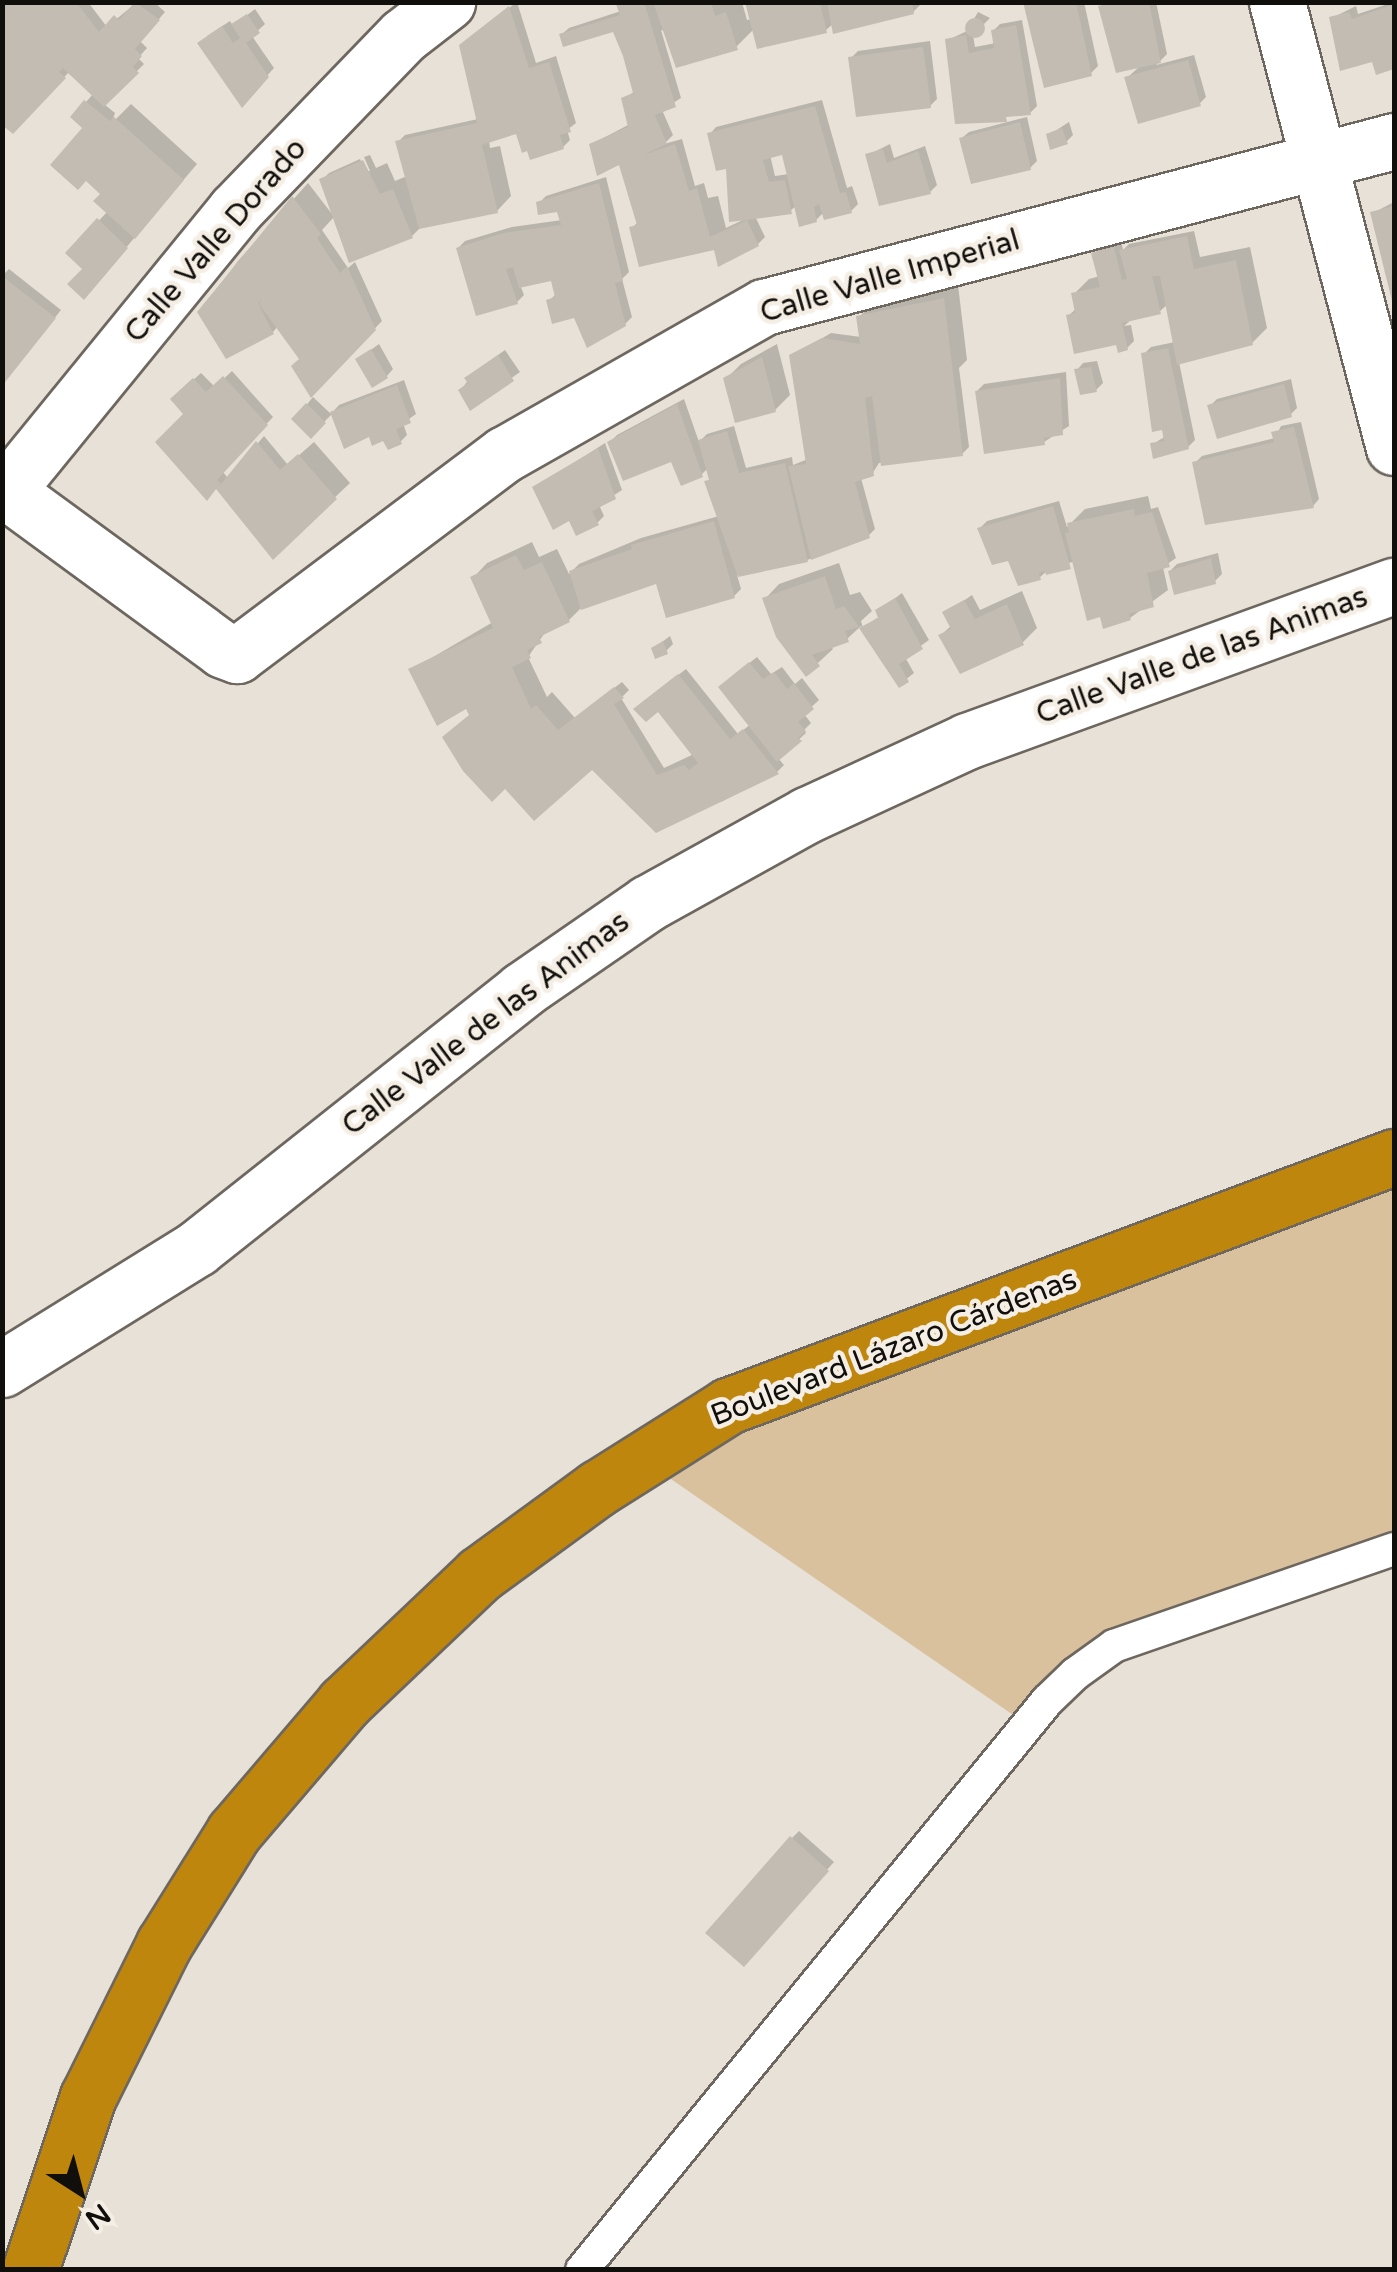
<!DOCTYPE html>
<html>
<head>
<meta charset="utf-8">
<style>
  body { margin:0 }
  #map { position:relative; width:1397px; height:2272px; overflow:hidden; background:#e7e1d7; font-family:"Varela Round",sans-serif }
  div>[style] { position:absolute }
  .green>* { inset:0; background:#d9c19d }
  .shadow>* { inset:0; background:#0003 }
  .building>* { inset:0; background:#c2bcb3 }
  .round { border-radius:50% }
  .roads { filter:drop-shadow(2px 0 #6d675f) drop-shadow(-2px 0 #6d675f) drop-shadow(0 2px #6d675f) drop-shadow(0 -2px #6d675f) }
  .lane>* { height:32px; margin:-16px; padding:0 16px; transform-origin:16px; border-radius:16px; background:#fff }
  .street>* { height:55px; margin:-27.5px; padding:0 27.5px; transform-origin:27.5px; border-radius:27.5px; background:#fff }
  .highway>* { height:55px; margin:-27.5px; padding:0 27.5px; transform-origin:27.5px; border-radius:27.5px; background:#bf860e }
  span { translate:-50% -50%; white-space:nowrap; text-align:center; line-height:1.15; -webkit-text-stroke:9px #f5eee4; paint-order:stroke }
  .street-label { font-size:30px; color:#110f0c }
  .frame { position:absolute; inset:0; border:5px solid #110f0c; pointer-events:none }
  .north { position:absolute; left:30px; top:2142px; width:100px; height:100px; -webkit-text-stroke:8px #f5eee4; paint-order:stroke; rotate:144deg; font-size:28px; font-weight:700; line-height:40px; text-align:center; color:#110f0c }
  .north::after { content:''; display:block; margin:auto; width:35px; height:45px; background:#110f0c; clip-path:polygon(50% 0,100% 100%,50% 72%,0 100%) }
</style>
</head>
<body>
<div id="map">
  <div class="green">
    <div style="clip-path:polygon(1394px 1164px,1394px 1555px,1163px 1632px,1025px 1723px,652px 1466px)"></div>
  </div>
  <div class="shadow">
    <div style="clip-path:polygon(7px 2px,88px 2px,107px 27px,137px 2px,154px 2px,165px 12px,140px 41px,147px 48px,138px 58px,144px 64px,104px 104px,115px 113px,111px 124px,131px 104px,197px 164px,91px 289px,86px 269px,68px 253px,108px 211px,85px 128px,73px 117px,93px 94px,68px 73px,27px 116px,2px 6px)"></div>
    <div style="clip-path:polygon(517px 2px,536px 63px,556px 56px,576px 123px,567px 130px,570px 140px,563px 147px,518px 131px,489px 140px,490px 148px,500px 146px,511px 196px,497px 211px,422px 226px,412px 236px,334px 217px,322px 230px,348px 268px,355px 262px,382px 321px,312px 394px,302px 359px,278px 326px,273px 332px,200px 312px,238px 261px,308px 183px,332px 214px,322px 180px,329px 173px,360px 159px,365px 171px,370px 171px,364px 157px,370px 155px,376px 168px,387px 163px,395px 181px,407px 176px,398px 142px,405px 135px,478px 119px,469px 38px)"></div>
    <div style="clip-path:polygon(evenodd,621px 2px,742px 2px,747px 20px,752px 19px,747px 2px,923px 2px,913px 12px,834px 23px,826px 30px,754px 29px,736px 47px,661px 30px,681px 98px,662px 110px,673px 135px,664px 144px,682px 139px,695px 186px,704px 183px,708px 198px,718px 196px,726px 228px,745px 219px,729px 166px,710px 134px,716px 127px,822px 100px,847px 188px,852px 186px,858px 204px,851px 211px,824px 212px,816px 220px,797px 205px,790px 211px,755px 216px,765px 237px,758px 244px,632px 228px,638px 222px,621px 162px,592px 144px,630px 124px,624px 99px,635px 91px,615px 29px,562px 34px,569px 28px,621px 11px,621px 2px,784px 152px,789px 174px,775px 176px,770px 155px,784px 152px)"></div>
    <div style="clip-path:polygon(1025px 2px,1084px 2px,1098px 66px,1091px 73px)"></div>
    <div style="clip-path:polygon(1105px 2px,1156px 2px,1167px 54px,1156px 65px,1194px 55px,1206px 97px,1199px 104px,1127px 78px,1140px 66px,1101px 7px)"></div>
    <div style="clip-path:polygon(1394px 2px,1394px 67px,1377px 72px,1373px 59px,1332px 18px,1356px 6px,1358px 14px)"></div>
    <div style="clip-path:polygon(255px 9px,265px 24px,252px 36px,274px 68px,242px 104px,207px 36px,230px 21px,233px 26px)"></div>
    <div style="clip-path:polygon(978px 12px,990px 18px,973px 35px,975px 47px,996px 43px,993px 31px,1000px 24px,1022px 20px,1037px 106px,1030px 113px,948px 40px,967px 31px)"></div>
    <div style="clip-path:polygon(930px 41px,937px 99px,930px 106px,851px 58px,858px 51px)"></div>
    <div style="clip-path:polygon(1027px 117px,1037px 161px,1030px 168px,962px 138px,969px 132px)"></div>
    <div style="clip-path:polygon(1069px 122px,1073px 135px,1066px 142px,1049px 135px)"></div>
    <div style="clip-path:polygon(890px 144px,894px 158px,925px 146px,937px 185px,930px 192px,868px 155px)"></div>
    <div style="clip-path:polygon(606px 177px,629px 272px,622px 279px,632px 317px,625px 324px,575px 315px,549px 301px,557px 293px,552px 278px,520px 285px,524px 295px,517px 302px,458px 248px,465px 241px,512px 227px,562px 220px,559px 209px,539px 203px,546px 196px)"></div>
    <div style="clip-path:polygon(1394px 202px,1394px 301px,1373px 213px)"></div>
    <div style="clip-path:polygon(1194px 231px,1200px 257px,1250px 247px,1267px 328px,1252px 343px,1179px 362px,1195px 440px,1188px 447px,1153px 444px,1166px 436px,1144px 354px,1151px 347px,1175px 342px,1168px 304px,1160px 311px,1133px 318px,1124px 326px,1131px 325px,1134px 341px,1127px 348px,1068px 316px,1077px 308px,1074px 294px,1089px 279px,1100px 276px,1094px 254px,1101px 247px,1121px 241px,1123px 250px,1129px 244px)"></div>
    <div style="clip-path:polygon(9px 269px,61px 310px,2px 384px,2px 276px)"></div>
    <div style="clip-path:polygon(958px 285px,967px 360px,959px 368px,969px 447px,962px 454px,879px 463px,872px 474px,861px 478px,875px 529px,868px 536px,807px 560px,737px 575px,741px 589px,734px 596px,658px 581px,582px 607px,569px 620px,546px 631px,528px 657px,547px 697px,552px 692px,575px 718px,622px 682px,629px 690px,621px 698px,664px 768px,694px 754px,658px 709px,643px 702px,686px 669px,738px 734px,751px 724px,728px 680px,757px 657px,771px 674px,782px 667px,795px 684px,802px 678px,819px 700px,804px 714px,811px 723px,804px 730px,806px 733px,778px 758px,784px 765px,777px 772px,721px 802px,717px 797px,593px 765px,472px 714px,467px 705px,411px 670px,493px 622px,473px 578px,487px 563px,532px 542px,539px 557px,557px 549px,569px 574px,579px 564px,641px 538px,719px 516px,708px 468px,701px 475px,673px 458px,610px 442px,617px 435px,684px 399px,699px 442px,707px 434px,734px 426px,746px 468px,792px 457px,793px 465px,808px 459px,792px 356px,831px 333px,861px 337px,859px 317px,874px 302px)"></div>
    <div style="clip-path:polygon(379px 344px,393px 369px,387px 376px,358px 359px)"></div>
    <div style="clip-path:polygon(777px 344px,790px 395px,775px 410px,726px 379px,741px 364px)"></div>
    <div style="clip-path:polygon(505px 350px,520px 372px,471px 407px,461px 390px,474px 372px)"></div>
    <div style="clip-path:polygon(1097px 361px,1103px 383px,1096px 390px,1077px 370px,1083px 363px)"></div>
    <div style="clip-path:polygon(232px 371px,273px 417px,222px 471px,228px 478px,264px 436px,288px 465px,314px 442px,350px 483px,273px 556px,217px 486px,180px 392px,201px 373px,215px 387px)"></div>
    <div style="clip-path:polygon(1066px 372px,1069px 426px,1044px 442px,977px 391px,984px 384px)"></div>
    <div style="clip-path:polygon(1291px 379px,1297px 408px,1290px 415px,1210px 406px,1217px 399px)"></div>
    <div style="clip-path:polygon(404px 380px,416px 414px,403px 423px,407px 435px,400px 442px,370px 434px,333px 413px,311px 435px,295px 419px,313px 397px,331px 414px,339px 405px)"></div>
    <div style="clip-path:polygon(1301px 422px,1319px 499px,1313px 506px,1195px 463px,1202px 456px,1275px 438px,1281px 426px)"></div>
    <div style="clip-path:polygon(605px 443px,622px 490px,599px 505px,604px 516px,597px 523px,570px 518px,535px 488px)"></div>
    <div style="clip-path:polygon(1148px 496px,1151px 509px,1158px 507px,1176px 558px,1163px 567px,1168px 590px,1130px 618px,1075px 561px,1048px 570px,1039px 578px,1010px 558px,980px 528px,987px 521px,1059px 501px,1067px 527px,1085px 509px)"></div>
    <div style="clip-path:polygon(1218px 553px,1222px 574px,1215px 581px,1170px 571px,1177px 564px)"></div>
    <div style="clip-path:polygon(839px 563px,850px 595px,860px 592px,872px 611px,861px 621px,863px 628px,877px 618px,880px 622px,878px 611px,902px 593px,929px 640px,905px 657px,914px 673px,900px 684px,861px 626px,847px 639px,830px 645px,833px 649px,806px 674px,765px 599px,779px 584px)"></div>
    <div style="clip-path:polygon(1022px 591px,1037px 628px,1022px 643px,941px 635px,952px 625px,946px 613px,972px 595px,980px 610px)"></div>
    <div style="clip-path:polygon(670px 636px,673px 644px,666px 651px,654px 648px)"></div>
    <div style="clip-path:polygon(799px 1831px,834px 1862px,750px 1956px,792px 1838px)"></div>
  </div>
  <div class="building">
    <div style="clip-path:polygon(76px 2px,99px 32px,114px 15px,119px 20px,135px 2px,160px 20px,135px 49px,142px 56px,133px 67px,139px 73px,104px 107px,63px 68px,59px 72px,66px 78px,13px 134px,2px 125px,2px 4px)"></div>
    <div style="clip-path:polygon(644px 2px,676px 107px,655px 115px,667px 144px,643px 155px,675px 144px,689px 191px,697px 188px,710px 237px,747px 220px,729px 222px,726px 169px,716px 171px,707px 133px,815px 106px,840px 193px,846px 192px,852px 213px,824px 220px,819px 204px,814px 207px,817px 222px,799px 227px,782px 155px,763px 160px,769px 182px,785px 180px,792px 214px,747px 220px,759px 246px,718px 267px,714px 250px,639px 267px,629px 227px,637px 225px,619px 165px,597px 176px,589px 144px,628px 127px,621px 98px,633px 93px,623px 56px,613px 32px,563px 47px,559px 34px,620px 15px,616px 4px)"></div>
    <div style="clip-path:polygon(653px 2px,711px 2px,715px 16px,726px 12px,738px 50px,676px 68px)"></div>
    <div style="clip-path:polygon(745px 2px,820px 2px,827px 33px,757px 49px)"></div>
    <div style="clip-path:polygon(827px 2px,912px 2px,914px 14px,833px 34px)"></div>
    <div style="clip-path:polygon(1023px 2px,1076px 2px,1092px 76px,1044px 88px)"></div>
    <div style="clip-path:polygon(1116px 2px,1149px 2px,1161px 63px,1116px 73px,1098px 6px)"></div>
    <div style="clip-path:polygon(1394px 4px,1394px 69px,1376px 75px,1372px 62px,1340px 71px,1329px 17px,1349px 12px,1352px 19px)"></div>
    <div style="clip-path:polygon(509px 6px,529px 68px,549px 62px,571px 132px,560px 135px,564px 149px,530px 160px,527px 151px,522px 153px,516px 134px,482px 145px,498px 213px,419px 229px,395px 141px,477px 123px,459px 45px)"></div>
    <div style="clip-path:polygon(247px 14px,260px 33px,246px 43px,269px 77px,242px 108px,197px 43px,222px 26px,233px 43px,240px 38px,231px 24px)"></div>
    <div class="round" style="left:965px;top:18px;width:20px;height:20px"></div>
    <div style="clip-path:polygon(1016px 25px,1031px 115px,1006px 117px,1007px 122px,955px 124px,945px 39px,966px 35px,969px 53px,994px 48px,991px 30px)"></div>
    <div style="clip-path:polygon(923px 47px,931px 108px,856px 117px,848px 57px)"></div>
    <div style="clip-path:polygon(1188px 60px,1201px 106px,1138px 124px,1124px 77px)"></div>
    <div style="clip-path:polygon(84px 100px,110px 121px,114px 117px,184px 180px,135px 239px,93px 201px,100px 194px,86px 181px,78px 190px,50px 165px,82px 128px,70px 117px)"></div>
    <div style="clip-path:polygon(1020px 122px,1031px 170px,971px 184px,959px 138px)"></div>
    <div style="clip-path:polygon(1062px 128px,1068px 144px,1050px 150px,1046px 134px)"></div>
    <div style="clip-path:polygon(883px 149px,887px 163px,918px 151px,931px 194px,879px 206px,865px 154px)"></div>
    <div style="clip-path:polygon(363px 160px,380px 194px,393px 189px,413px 238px,349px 263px,319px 179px)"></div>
    <div style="clip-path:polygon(599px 183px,623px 281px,615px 283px,626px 326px,587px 348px,574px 318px,552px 324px,546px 300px,555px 297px,551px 281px,519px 288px,513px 267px,506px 269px,518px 304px,476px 316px,456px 248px,503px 233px,561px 225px,557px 212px,538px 215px,536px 202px)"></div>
    <div style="clip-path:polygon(292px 196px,321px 234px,317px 238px,340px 273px,347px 266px,376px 330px,311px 398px,291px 366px,299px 359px,259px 304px,262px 299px,258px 303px,274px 334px,226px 359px,197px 312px)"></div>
    <div style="clip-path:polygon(1394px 206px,1394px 305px,1393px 305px,1370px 212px)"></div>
    <div style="clip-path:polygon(97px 218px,128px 248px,84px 300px,67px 284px,82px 269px,65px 253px)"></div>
    <div style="clip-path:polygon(1187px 236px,1194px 269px,1236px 260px,1253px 345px,1177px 365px,1160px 276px,1152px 276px,1161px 314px,1122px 323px,1128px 350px,1118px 353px,1116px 345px,1074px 354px,1066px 315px,1075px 313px,1071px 293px,1100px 287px,1091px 253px,1114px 247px,1122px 280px,1127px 279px,1119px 250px)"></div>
    <div style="clip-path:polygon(2px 276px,56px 318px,2px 386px)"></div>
    <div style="clip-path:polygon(944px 298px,963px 456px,881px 466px,872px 396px,865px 398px,874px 476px,855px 482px,870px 538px,811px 560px,788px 466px,806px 464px,789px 355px,822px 338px,860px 344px,856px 316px)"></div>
    <div style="clip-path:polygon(1168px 348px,1189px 449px,1153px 459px,1150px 443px,1164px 441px,1162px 430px,1152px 432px,1141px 353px)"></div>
    <div style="clip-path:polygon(371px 349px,388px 378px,372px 388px,355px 359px)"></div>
    <div style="clip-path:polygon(498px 355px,514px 381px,470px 411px,458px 390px,468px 383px,464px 378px)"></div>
    <div style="clip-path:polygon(762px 357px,776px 412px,735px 423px,723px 378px)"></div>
    <div style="clip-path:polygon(1091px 367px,1097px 392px,1080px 395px,1074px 369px)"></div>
    <div style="clip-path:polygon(223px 376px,268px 425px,217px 480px,221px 484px,256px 441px,280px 470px,298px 454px,337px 499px,273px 560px,216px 489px,207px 501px,155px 442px,183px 414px,170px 399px,193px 378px,206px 392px)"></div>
    <div style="clip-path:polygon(1060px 378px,1063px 435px,1044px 438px,1045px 445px,984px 454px,975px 391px)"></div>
    <div style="clip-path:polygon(1284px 384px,1292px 417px,1217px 439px,1207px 405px)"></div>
    <div style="clip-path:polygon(397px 385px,411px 423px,396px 429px,402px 444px,388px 450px,383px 441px,372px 446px,369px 437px,344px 449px,330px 412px)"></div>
    <div style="clip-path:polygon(306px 403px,326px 423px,311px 439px,291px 419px)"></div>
    <div style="clip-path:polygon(677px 404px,703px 477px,681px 486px,671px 462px,623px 481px,607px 442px)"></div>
    <div style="clip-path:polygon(1294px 427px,1314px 508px,1205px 525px,1192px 462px,1274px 442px,1271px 432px)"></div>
    <div style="clip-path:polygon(727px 431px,739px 473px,785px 463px,808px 562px,738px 577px,704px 481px,709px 480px,698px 440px)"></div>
    <div style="clip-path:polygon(598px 448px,616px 499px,592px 511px,599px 525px,576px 536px,569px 521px,553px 530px,532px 487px)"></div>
    <div style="clip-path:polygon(1053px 506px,1071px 569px,1046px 575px,1045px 571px,1039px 573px,1041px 580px,1018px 586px,1008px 561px,992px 565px,977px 528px)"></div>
    <div style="clip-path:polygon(1134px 509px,1135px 516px,1152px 512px,1170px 567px,1147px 573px,1154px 607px,1129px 614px,1131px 620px,1103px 629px,1100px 617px,1087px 621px,1065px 533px,1069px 532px,1067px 523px)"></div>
    <div style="clip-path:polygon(714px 521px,735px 598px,666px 618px,656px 584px,581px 610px,569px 571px,632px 549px,631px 545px)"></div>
    <div style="clip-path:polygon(516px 555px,524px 570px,542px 562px,570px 622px,539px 637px,542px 643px,527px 650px,531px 658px,512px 667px,531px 709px,536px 705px,558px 730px,614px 687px,624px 698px,614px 704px,657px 775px,684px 765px,689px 770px,698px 763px,658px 712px,646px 722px,633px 709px,678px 674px,730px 739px,743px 729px,779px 774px,656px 833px,592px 770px,534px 821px,505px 789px,492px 802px,463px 771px,442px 737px,469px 715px,466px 709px,437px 726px,408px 669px,493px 628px,470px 577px)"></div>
    <div style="clip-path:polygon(1211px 558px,1216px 584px,1174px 595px,1168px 571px)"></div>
    <div style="clip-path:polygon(825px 576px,836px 609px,844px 606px,859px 627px,845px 631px,849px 642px,812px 655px,820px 666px,806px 677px,776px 637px,762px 598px)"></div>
    <div style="clip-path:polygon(895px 598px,923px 649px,899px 664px,909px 682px,899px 688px,859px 628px,878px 618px,875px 610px)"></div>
    <div style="clip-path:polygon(964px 600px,975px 619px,1007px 604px,1024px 645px,960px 674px,938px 635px,951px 629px,942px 612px)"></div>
    <div style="clip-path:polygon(663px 641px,668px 654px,655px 659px,651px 648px)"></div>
    <div style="clip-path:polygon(749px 662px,763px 679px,774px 672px,787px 689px,794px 683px,814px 709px,798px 722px,806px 731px,798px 738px,802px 741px,777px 762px,718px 687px)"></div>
    <div style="clip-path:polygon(790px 1836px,829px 1871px,744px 1967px,705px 1933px)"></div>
  </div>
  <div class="roads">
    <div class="lane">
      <div style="left:582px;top:2270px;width:735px;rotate:-50.74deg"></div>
      <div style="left:1047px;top:1701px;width:39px;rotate:-44deg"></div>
      <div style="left:1075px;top:1674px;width:48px;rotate:-35.7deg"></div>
      <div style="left:1114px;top:1646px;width:296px;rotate:-19.1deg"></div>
    </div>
    <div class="street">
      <div style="left:1277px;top:2px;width:460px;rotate:75.3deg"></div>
      <div style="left:2px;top:488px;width:274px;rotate:36.2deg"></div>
      <div style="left:223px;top:650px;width:15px;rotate:20deg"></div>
      <div style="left:237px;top:655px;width:335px;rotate:-36.9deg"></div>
      <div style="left:505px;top:454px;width:298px;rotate:-29.6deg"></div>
      <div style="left:764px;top:307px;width:652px;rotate:-14.76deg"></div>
      <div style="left:2px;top:496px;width:369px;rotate:-50.8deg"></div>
      <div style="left:235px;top:210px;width:242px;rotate:-46deg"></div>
      <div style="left:403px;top:36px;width:56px;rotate:-37.7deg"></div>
      <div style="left:2px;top:1369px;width:229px;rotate:-31.8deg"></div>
      <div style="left:197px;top:1248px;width:415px;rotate:-38.4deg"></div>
      <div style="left:522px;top:990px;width:153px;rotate:-34.6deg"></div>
      <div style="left:648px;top:903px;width:182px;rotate:-29deg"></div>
      <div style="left:807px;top:815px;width:176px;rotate:-24.8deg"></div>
      <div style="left:967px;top:741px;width:454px;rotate:-20deg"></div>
    </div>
    <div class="highway">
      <div style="left:30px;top:2270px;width:182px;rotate:-71.5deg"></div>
      <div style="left:88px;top:2097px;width:171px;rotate:-63.6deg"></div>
      <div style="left:164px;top:1944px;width:132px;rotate:-58deg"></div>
      <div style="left:234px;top:1832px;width:170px;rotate:-49.5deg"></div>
      <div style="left:344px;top:1703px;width:187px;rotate:-43.5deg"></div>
      <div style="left:480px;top:1574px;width:146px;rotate:-36.1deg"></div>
      <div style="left:598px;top:1488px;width:154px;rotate:-32.2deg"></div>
      <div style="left:728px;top:1406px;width:711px;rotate:-20.5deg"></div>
    </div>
  </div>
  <div class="street-label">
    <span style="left:216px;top:241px;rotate:-49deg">Calle Valle Dorado</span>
    <span style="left:890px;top:277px;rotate:-16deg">Calle Valle Imperial</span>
    <span style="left:1202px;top:656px;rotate:-20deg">Calle Valle de las Animas</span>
    <span style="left:486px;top:1024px;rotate:-37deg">Calle Valle de las Animas</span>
    <span style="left:894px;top:1348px;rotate:-21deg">Boulevard Lázaro Cárdenas</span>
  </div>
  <div class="frame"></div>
  <div class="north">N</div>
</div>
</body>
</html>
